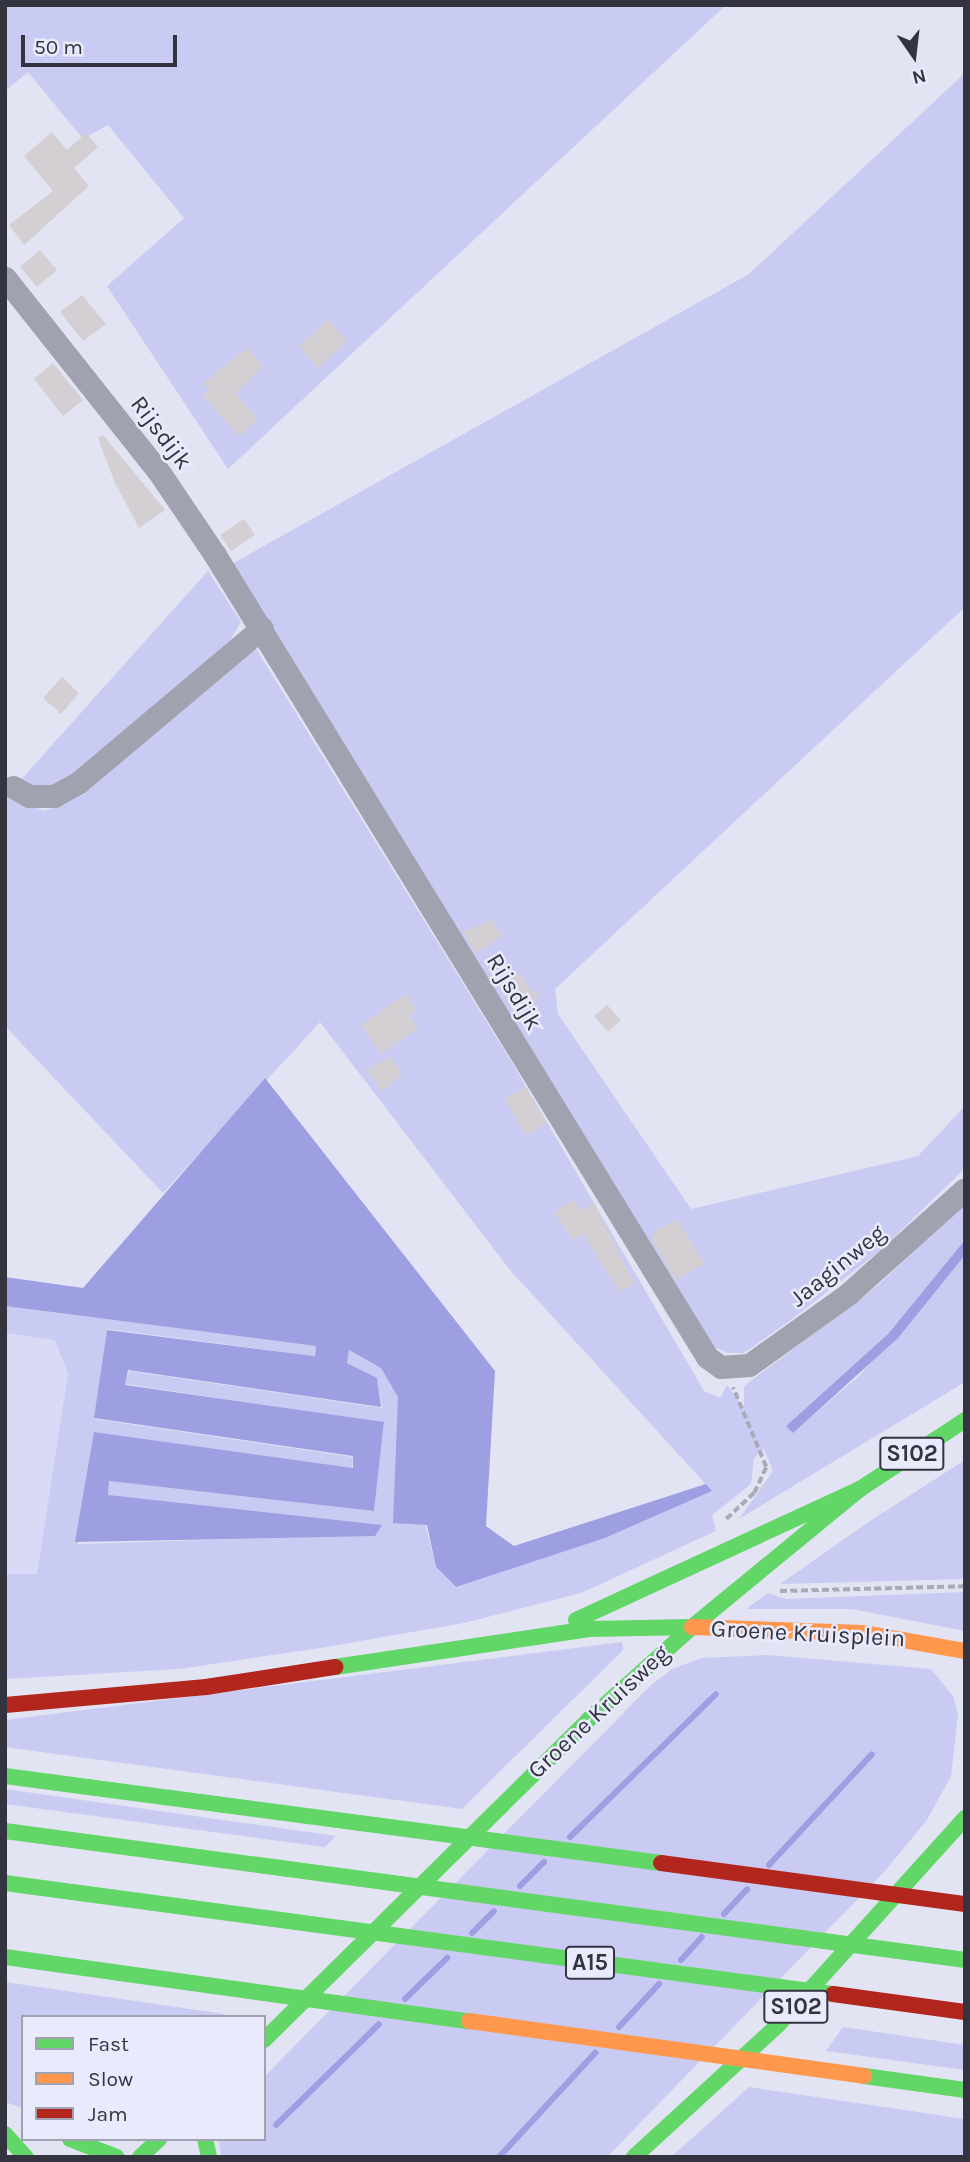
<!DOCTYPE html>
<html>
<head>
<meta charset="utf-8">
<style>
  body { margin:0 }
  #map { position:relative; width:970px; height:2162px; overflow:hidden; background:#e2e3f3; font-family:Karla,sans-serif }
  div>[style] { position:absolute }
  .built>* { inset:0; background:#d8daf6 }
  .green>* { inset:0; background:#c9cbf2 }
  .water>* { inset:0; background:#9e9fe2 }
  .stream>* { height:6px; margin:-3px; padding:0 3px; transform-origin:3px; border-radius:3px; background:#9e9fe2 }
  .building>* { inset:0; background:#d4cfd3 }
  .path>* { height:3.5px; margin-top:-1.75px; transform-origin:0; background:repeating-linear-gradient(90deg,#a9aab7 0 7px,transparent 0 10.5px) }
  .street>* { height:23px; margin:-11.5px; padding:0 11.5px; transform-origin:11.5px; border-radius:11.5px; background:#a1a2af }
  .fast>* { height:16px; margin:-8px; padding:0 8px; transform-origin:8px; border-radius:8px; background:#63d668 }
  .slow>* { height:16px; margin:-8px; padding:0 8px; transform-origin:8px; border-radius:8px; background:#ff974d }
  .jam>* { height:16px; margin:-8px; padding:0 8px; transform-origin:8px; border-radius:8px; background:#b3261e }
  span { translate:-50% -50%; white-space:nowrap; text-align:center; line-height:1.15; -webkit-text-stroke:5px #e9ebfd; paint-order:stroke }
  .shield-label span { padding:2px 5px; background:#e9ebfd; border:2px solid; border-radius:5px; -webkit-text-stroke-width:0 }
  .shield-label { font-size:23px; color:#333440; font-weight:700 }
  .street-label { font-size:24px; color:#333440 }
  .frame { position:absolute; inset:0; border:7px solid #333440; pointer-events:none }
  .legend { position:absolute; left:21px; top:2015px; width:245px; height:126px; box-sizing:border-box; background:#e9ebfd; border:2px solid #a0a2b1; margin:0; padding:9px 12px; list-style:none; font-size:21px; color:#333440 }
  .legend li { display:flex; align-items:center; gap:14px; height:35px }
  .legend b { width:35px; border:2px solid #a0a2b1 }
  .north { position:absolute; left:879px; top:21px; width:70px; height:70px; -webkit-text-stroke:5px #e9ebfd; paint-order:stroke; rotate:166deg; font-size:19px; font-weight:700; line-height:28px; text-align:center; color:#333440 }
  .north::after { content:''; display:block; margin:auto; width:24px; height:32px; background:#333440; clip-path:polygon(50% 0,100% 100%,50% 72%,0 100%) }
  .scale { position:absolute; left:21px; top:35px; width:156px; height:32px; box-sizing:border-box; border:4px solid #333440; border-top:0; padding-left:9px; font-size:21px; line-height:24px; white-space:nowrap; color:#333440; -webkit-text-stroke:5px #e9ebfd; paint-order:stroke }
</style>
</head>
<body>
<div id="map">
  <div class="built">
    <div style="clip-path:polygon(5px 1333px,55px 1340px,68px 1374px,37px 1575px,5px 1574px)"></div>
  </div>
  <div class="green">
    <div style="clip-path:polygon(5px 5px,726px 5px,228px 469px,107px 286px,184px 218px,108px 125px,83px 139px,28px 72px,5px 91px)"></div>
    <div style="clip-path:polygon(965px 73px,965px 607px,555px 989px,558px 1014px,691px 1209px,918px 1156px,965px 1106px,965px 1167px,960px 1173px,882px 1249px,788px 1322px,744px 1353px,729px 1353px,708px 1345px,230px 565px,749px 274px)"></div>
    <div style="clip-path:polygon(208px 571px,241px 622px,226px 647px,57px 790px,18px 783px)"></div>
    <div style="clip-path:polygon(255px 647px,514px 1066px,704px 1391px,720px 1398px,727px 1385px,744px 1408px,744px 1386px,876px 1287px,965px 1203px,965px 1240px,954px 1254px,888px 1334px,786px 1426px,793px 1432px,859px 1376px,965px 1255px,965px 1382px,739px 1519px,773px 1471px,764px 1449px,754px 1458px,751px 1484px,712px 1515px,716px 1531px,581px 1593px,464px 1623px,320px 1648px,179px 1669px,5px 1679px,5px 1574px,37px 1574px,68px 1374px,55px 1340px,5px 1333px,5px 1306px,316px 1346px,315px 1356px,107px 1329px,95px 1419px,353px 1457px,352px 1468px,94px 1432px,78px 1544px,375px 1535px,108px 1496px,109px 1481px,374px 1511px,384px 1423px,125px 1384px,129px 1371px,382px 1408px,377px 1379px,346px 1362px,349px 1350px,382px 1368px,399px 1397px,401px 1429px,436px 1567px,456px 1587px,605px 1538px,712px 1491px,510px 1270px,320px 1022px,163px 1193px,5px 1026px,5px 797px,45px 811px,84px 794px)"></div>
    <div style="clip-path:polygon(965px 1460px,965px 1579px,780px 1584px,870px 1521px)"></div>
    <div style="clip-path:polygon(965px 1592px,965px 1631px,852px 1609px,746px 1609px,768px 1593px,786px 1599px)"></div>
    <div style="clip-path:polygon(622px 1642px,623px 1650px,462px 1809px,5px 1747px,5px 1720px)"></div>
    <div style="clip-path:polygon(767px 1655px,931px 1669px,953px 1696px,958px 1714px,951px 1776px,927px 1820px,884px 1872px,607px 2157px,221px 2157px,219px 2139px,264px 2139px,264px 2077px,651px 1685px,672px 1669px,702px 1658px)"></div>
    <div style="clip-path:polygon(5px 1789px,336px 1836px,325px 1847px,5px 1804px)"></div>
    <div style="clip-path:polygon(5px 1982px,224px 2014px,225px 2017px,23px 2017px,23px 2108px,5px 2102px)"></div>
    <div style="clip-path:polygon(843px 2027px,965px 2045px,965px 2070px,826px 2051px)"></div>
    <div style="clip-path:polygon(749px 2087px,965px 2119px,965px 2157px,671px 2157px)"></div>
  </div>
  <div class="water">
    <div style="clip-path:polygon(265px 1078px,495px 1371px,486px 1526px,514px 1546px,706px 1484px,712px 1491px,605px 1538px,456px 1587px,436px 1567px,427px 1525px,393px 1523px,398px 1397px,381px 1368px,349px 1350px,347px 1363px,377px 1378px,381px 1407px,128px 1370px,125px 1385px,384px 1422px,374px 1511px,109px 1481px,108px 1495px,382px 1525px,375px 1536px,75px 1542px,94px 1432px,353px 1468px,353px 1456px,94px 1418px,107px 1330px,315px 1356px,316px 1346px,5px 1306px,5px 1277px,83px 1288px)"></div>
    <div style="clip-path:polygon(965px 1240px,965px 1255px,898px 1338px,793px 1433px,786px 1426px,888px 1334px)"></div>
  </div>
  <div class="stream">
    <div style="left:570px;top:1837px;width:204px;rotate:-44.4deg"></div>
    <div style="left:769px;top:1865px;width:151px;rotate:-47.1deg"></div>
    <div style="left:520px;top:1886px;width:34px;rotate:-45deg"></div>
    <div style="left:724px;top:1914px;width:34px;rotate:-47deg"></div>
    <div style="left:472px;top:1933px;width:31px;rotate:-45deg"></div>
    <div style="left:681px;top:1960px;width:31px;rotate:-48deg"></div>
    <div style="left:405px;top:1999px;width:59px;rotate:-44.3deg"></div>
    <div style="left:619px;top:2027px;width:59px;rotate:-47.1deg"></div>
    <div style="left:276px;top:2125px;width:144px;rotate:-44.4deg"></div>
    <div style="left:499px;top:2157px;width:142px;rotate:-47.3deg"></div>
  </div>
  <div class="building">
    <div style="clip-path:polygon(52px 132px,67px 150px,86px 133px,98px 147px,74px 168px,89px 186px,24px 245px,9px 225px,53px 191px,24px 156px)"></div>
    <div style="clip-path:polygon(40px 250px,57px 270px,37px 287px,20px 267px)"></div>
    <div style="clip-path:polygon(82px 295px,106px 324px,83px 341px,60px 312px)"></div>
    <div style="clip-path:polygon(328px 320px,347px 341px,318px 368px,299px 346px)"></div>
    <div style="clip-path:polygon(247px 348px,263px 366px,236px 394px,258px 419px,239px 436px,203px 396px,209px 390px,203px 383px)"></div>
    <div style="clip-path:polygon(53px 363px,83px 400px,63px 416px,34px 379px)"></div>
    <div style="clip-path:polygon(103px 435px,165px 510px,139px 528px,115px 483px,98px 438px)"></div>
    <div style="clip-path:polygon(244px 519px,255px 535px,231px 551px,220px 535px)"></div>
    <div style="clip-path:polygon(62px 677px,79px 693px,61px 714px,43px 698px)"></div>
    <div style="clip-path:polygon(492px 920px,502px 936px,476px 953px,463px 932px)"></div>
    <div style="clip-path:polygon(519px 972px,531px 991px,539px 992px,535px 1004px,517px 1016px,498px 986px)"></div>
    <div style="clip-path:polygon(406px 994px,417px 1010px,409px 1015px,418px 1028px,381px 1054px,361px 1025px)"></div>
    <div style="clip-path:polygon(607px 1005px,621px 1020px,608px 1032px,594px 1016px)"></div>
    <div style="clip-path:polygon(390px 1056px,402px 1075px,381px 1091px,367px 1070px)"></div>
    <div style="clip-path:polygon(525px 1087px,547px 1123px,526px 1135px,505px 1099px)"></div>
    <div style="clip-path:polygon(573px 1200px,580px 1211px,594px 1203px,634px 1284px,620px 1292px,583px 1234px,572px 1240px,554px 1212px)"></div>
    <div style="clip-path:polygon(677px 1219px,704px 1264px,676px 1280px,652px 1241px,653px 1233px)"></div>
  </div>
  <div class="path">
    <div style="left:726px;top:1519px;width:38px;rotate:-43deg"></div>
    <div style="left:754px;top:1493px;width:29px;rotate:-65deg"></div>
    <div style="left:766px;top:1467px;width:86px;rotate:-112.7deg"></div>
    <div style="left:780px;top:1591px;width:185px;rotate:-1.5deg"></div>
  </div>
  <div class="street">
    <div style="left:5px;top:278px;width:251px;rotate:51.6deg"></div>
    <div style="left:161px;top:475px;width:97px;rotate:56deg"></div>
    <div style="left:215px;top:555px;width:941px;rotate:58.47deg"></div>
    <div style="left:707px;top:1357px;width:17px;rotate:36deg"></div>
    <div style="left:721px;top:1367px;width:28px;rotate:-4deg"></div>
    <div style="left:749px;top:1365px;width:122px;rotate:-35.6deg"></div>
    <div style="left:848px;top:1294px;width:157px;rotate:-41.9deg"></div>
    <div style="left:13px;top:787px;width:18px;rotate:29deg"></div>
    <div style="left:29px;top:796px;width:25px"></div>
    <div style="left:54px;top:796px;width:29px;rotate:-29deg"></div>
    <div style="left:79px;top:782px;width:239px;rotate:-40.1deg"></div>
  </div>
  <div class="fast">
    <div style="left:576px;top:1620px;width:313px;rotate:-24.8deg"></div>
    <div style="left:335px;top:1667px;width:257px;rotate:-8.5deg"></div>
    <div style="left:589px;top:1629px;width:103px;rotate:-1.1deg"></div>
    <div style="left:5px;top:1776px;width:662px;rotate:7.55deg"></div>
    <div style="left:5px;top:1831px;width:969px;rotate:7.65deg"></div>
    <div style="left:5px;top:1883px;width:835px;rotate:7.64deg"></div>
    <div style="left:5px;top:1957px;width:468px;rotate:7.9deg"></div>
    <div style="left:264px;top:2040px;width:455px;rotate:-44.6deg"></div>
    <div style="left:588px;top:1720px;width:140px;rotate:-41.8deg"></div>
    <div style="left:692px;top:1627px;width:217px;rotate:-39.4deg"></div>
    <div style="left:860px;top:1489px;width:126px;rotate:-33.3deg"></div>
    <div style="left:864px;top:2076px;width:102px;rotate:7.9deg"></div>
    <div style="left:5px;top:2134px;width:31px;rotate:48deg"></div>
    <div style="left:70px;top:2139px;width:50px;rotate:21deg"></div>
    <div style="left:205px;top:2139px;width:18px;rotate:77deg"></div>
    <div style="left:140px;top:2157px;width:26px;rotate:-43deg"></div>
    <div style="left:634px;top:2157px;width:197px;rotate:-42.5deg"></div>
    <div style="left:779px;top:2024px;width:278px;rotate:-47.9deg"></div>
  </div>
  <div class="slow">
    <div style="left:692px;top:1627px;width:171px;rotate:2deg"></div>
    <div style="left:863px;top:1633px;width:104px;rotate:10deg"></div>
    <div style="left:469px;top:2021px;width:399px;rotate:7.9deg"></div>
  </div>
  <div class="jam">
    <div style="left:5px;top:1705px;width:202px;rotate:-5.1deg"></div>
    <div style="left:206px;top:1687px;width:131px;rotate:-8.8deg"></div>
    <div style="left:661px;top:1863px;width:307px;rotate:7.7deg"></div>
    <div style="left:833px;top:1994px;width:133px;rotate:7.8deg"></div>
  </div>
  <div class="shield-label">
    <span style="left:912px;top:1454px">S102</span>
    <span style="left:590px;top:1963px">A15</span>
    <span style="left:796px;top:2007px">S102</span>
  </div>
  <div class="street-label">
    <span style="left:161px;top:433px;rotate:53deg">Rijsdijk</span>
    <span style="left:514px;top:992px;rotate:59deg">Rijsdijk</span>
    <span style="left:838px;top:1266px;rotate:-39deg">Jaaginweg</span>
    <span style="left:808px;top:1634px;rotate:3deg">Groene Kruisplein</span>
    <span style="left:599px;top:1712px;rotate:-43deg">Groene Kruisweg</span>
  </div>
  <div class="frame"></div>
  <ul class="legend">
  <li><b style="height:9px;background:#63d668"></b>Fast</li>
  <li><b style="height:9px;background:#ff974d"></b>Slow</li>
  <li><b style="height:9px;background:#b3261e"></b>Jam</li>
  </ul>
  <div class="north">N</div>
  <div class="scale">50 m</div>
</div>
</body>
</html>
